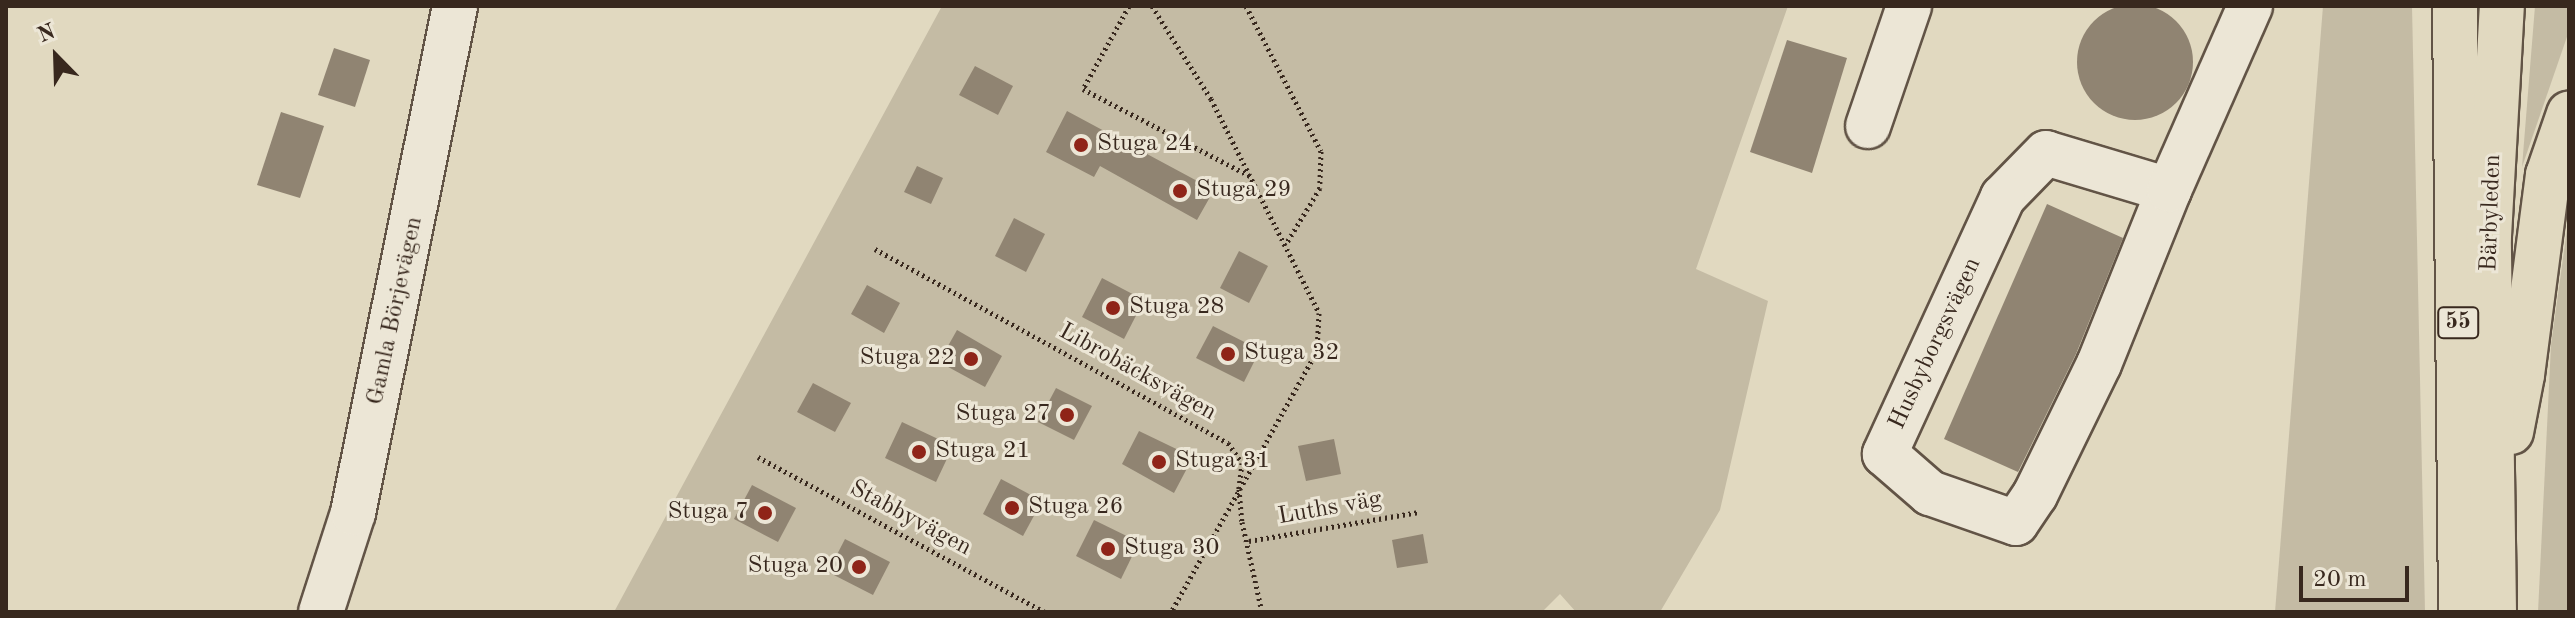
<!DOCTYPE html>
<html>
<head>
<meta charset="utf-8">
<style>
  body { margin:0 }
  #map { position:relative; width:2575px; height:618px; overflow:hidden; background:#e1d9c0; font-family:"Old Standard TT",serif }
  div>[style] { position:absolute }
  .green>* { inset:0; background:#c4bba4 }
  .building>* { inset:0; background:#908472 }
  .round { border-radius:50% }
  .path>* { height:5px; margin-top:-2.5px; transform-origin:0; background:repeating-linear-gradient(90deg,#38281e 0 2px,transparent 0 6px) }
  .roads { filter:drop-shadow(2px 0 #625446) drop-shadow(-2px 0 #625446) drop-shadow(0 2px #625446) drop-shadow(0 -2px #625446) }
  .minor>* { height:44px; margin:-22px; padding:0 22px; transform-origin:22px; border-radius:22px; background:#ece6d6 }
  .major>* { height:44px; margin:-22px; padding:0 22px; transform-origin:22px; border-radius:22px; background:#e1d9c0 }
  .dots>* { width:22px; height:22px; translate:-50% -50%; box-sizing:border-box; border:4px solid #ece6d6; border-radius:50% }
  span { translate:-50% -50%; white-space:nowrap; text-align:center; line-height:1.15; -webkit-text-stroke:6px #ece6d6; paint-order:stroke }
  .shield-label span { padding:2px 6px; background:#ece6d6; border:2px solid; border-radius:6px; -webkit-text-stroke-width:0 }
  .shield-label { font-size:22px; color:#38281e; font-weight:700 }
  .poi-label { font-size:24px; color:#38281e }
  .left { translate:0 -50%; text-align:left }
  .right { translate:-100% -50%; text-align:right }
  .street-label { font-size:24px; color:#38281e }
  .frame { position:absolute; inset:0; border:8px solid #38281e; pointer-events:none }
  .north { position:absolute; left:16px; top:16px; width:80px; height:80px; -webkit-text-stroke:6px #ece6d6; paint-order:stroke; rotate:337deg; font-size:22px; font-weight:700; line-height:32px; text-align:center; color:#38281e }
  .north::after { content:''; display:block; margin:auto; width:28px; height:36px; background:#38281e; clip-path:polygon(50% 0,100% 100%,50% 72%,0 100%) }
  .scale { position:absolute; left:2299px; top:566px; width:110px; height:36px; box-sizing:border-box; border:4px solid #38281e; border-top:0; padding-left:10px; font-size:24px; line-height:28px; white-space:nowrap; color:#38281e; -webkit-text-stroke:6px #ece6d6; paint-order:stroke }
</style>
</head>
<body>
<div id="map">
  <div class="green">
    <div style="clip-path:polygon(942px 6px,1788px 6px,1696px 269px,1768px 301px,1720px 510px,1660px 612px,1576px 612px,1560px 594px,1542px 612px,614px 612px)"></div>
    <div style="clip-path:polygon(2323px 6px,2412px 6px,2425px 612px,2275px 612px)"></div>
    <div style="clip-path:polygon(2535px 6px,2569px 6px,2569px 31px,2522px 167px)"></div>
    <div style="clip-path:polygon(2569px 215px,2569px 612px,2538px 612px,2551px 345px)"></div>
  </div>
  <div class="building">
    <div class="round" style="left:2077px;top:4px;width:116px;height:116px"></div>
    <div style="clip-path:polygon(1787px 40px,1847px 58px,1812px 173px,1750px 152px)"></div>
    <div style="clip-path:polygon(334px 48px,370px 60px,355px 107px,318px 95px)"></div>
    <div style="clip-path:polygon(975px 66px,1013px 86px,998px 115px,959px 95px)"></div>
    <div style="clip-path:polygon(1067px 111px,1214px 190px,1197px 220px,1100px 166px,1094px 177px,1046px 152px)"></div>
    <div style="clip-path:polygon(281px 112px,324px 126px,300px 198px,257px 185px)"></div>
    <div style="clip-path:polygon(917px 166px,943px 178px,931px 204px,904px 192px)"></div>
    <div style="clip-path:polygon(2047px 204px,2123px 238px,2076px 354px,2018px 472px,1944px 439px)"></div>
    <div style="clip-path:polygon(1014px 218px,1045px 234px,1026px 272px,995px 256px)"></div>
    <div style="clip-path:polygon(1239px 251px,1268px 266px,1249px 303px,1220px 288px)"></div>
    <div style="clip-path:polygon(1102px 278px,1144px 300px,1124px 339px,1082px 317px)"></div>
    <div style="clip-path:polygon(867px 285px,900px 303px,884px 333px,851px 314px)"></div>
    <div style="clip-path:polygon(1213px 326px,1260px 350px,1244px 382px,1196px 358px)"></div>
    <div style="clip-path:polygon(957px 330px,1002px 356px,985px 387px,939px 362px)"></div>
    <div style="clip-path:polygon(813px 383px,851px 403px,835px 432px,797px 412px)"></div>
    <div style="clip-path:polygon(1056px 388px,1092px 406px,1074px 440px,1038px 422px)"></div>
    <div style="clip-path:polygon(902px 422px,953px 446px,936px 482px,885px 458px)"></div>
    <div style="clip-path:polygon(1139px 431px,1193px 457px,1174px 493px,1122px 464px)"></div>
    <div style="clip-path:polygon(1334px 439px,1341px 474px,1306px 481px,1298px 446px)"></div>
    <div style="clip-path:polygon(1001px 479px,1042px 501px,1023px 536px,983px 514px)"></div>
    <div style="clip-path:polygon(752px 485px,796px 508px,778px 542px,734px 519px)"></div>
    <div style="clip-path:polygon(1094px 520px,1139px 542px,1121px 579px,1076px 556px)"></div>
    <div style="clip-path:polygon(1423px 534px,1428px 563px,1397px 568px,1392px 540px)"></div>
    <div style="clip-path:polygon(845px 539px,890px 562px,873px 595px,828px 572px)"></div>
  </div>
  <div class="path">
    <div style="left:1129px;top:6px;width:95px;rotate:119deg"></div>
    <div style="left:1083px;top:89px;width:191px;rotate:27.5deg"></div>
    <div style="left:1152px;top:6px;width:110px;rotate:57.6deg"></div>
    <div style="left:1211px;top:99px;width:240px;rotate:63.2deg"></div>
    <div style="left:1319px;top:313px;width:38px;rotate:93deg"></div>
    <div style="left:1317px;top:351px;width:299px;rotate:119.2deg"></div>
    <div style="left:1246px;top:6px;width:163px;rotate:62.7deg"></div>
    <div style="left:1321px;top:151px;width:37px;rotate:92deg"></div>
    <div style="left:1320px;top:188px;width:66px;rotate:121.3deg"></div>
    <div style="left:875px;top:249px;width:403px;rotate:28.8deg"></div>
    <div style="left:1228px;top:443px;width:24px;rotate:55deg"></div>
    <div style="left:1242px;top:463px;width:26px;rotate:97deg"></div>
    <div style="left:1239px;top:489px;width:33px;rotate:85deg"></div>
    <div style="left:1242px;top:522px;width:92px;rotate:77.5deg"></div>
    <div style="left:758px;top:457px;width:326px;rotate:28.4deg"></div>
    <div style="left:1249px;top:541px;width:171px;rotate:-9.7deg"></div>
  </div>
  <div class="roads">
    <div class="minor">
      <div style="left:1868px;top:126px;width:127px;rotate:-71.1deg"></div>
      <div style="left:2169px;top:190px;width:128px;rotate:-163.3deg"></div>
      <div style="left:2046px;top:153px;width:62px;rotate:134.3deg"></div>
      <div style="left:2003px;top:197px;width:283px;rotate:114.7deg"></div>
      <div style="left:1885px;top:454px;width:60px;rotate:40.9deg"></div>
      <div style="left:1930px;top:493px;width:91px;rotate:19.2deg"></div>
      <div style="left:2016px;top:523px;width:34px;rotate:-56deg"></div>
      <div style="left:2035px;top:495px;width:146px;rotate:-64deg"></div>
      <div style="left:2099px;top:364px;width:188px;rotate:-68.1deg"></div>
      <div style="left:2169px;top:190px;width:201px;rotate:-66.2deg"></div>
      <div style="left:321px;top:612px;width:104px;rotate:-72.1deg"></div>
      <div style="left:353px;top:513px;width:517px;rotate:-78.62deg"></div>
    </div>
    <div class="major">
      <div style="left:2455px;top:6px;width:606px;rotate:89.43deg"></div>
      <div style="left:2511px;top:432px;width:58px;rotate:-79.1deg"></div>
      <div style="left:2522px;top:375px;width:202px;rotate:-82.6deg"></div>
      <div style="left:2548px;top:175px;width:65px;rotate:-71deg"></div>
      <div style="left:2494px;top:612px;width:376px;rotate:-90.8deg"></div>
      <div style="left:2489px;top:236px;width:230px;rotate:-86.8deg"></div>
    </div>
  </div>
  <div class="dots">
    <div style="left:1081px;top:145px;background:#8f2418"></div>
    <div style="left:1180px;top:191px;background:#8f2418"></div>
    <div style="left:1113px;top:308px;background:#8f2418"></div>
    <div style="left:1228px;top:354px;background:#8f2418"></div>
    <div style="left:971px;top:359px;background:#8f2418"></div>
    <div style="left:1067px;top:415px;background:#8f2418"></div>
    <div style="left:919px;top:452px;background:#8f2418"></div>
    <div style="left:1159px;top:462px;background:#8f2418"></div>
    <div style="left:1012px;top:508px;background:#8f2418"></div>
    <div style="left:765px;top:513px;background:#8f2418"></div>
    <div style="left:1108px;top:549px;background:#8f2418"></div>
    <div style="left:859px;top:567px;background:#8f2418"></div>
  </div>
  <div class="shield-label">
    <span style="left:2458px;top:323px">55</span>
  </div>
  <div class="poi-label">
    <span class="left" style="left:1097px;top:145px">Stuga 24</span>
    <span class="left" style="left:1196px;top:191px">Stuga 29</span>
    <span class="left" style="left:1129px;top:308px">Stuga 28</span>
    <span class="left" style="left:1244px;top:354px">Stuga 32</span>
    <span class="right" style="left:955px;top:359px">Stuga 22</span>
    <span class="right" style="left:1051px;top:415px">Stuga 27</span>
    <span class="left" style="left:935px;top:452px">Stuga 21</span>
    <span class="left" style="left:1175px;top:462px">Stuga 31</span>
    <span class="left" style="left:1028px;top:508px">Stuga 26</span>
    <span class="right" style="left:749px;top:513px">Stuga 7</span>
    <span class="left" style="left:1124px;top:549px">Stuga 30</span>
    <span class="right" style="left:843px;top:567px">Stuga 20</span>
  </div>
  <div class="street-label">
    <span style="left:2492px;top:213px;rotate:-88deg">Bärbyleden</span>
    <span style="left:396px;top:311px;rotate:-78deg">Gamla Börjevägen</span>
    <span style="left:1936px;top:344px;rotate:-65deg">Husbyborgsvägen</span>
    <span style="left:1137px;top:373px;rotate:29deg">Librobäcksvägen</span>
    <span style="left:1330px;top:509px;rotate:-10deg">Luths väg</span>
    <span style="left:910px;top:519px;rotate:28deg">Stabbyvägen</span>
  </div>
  <div class="frame"></div>
  <div class="north">N</div>
  <div class="scale">20 m</div>
</div>
</body>
</html>
